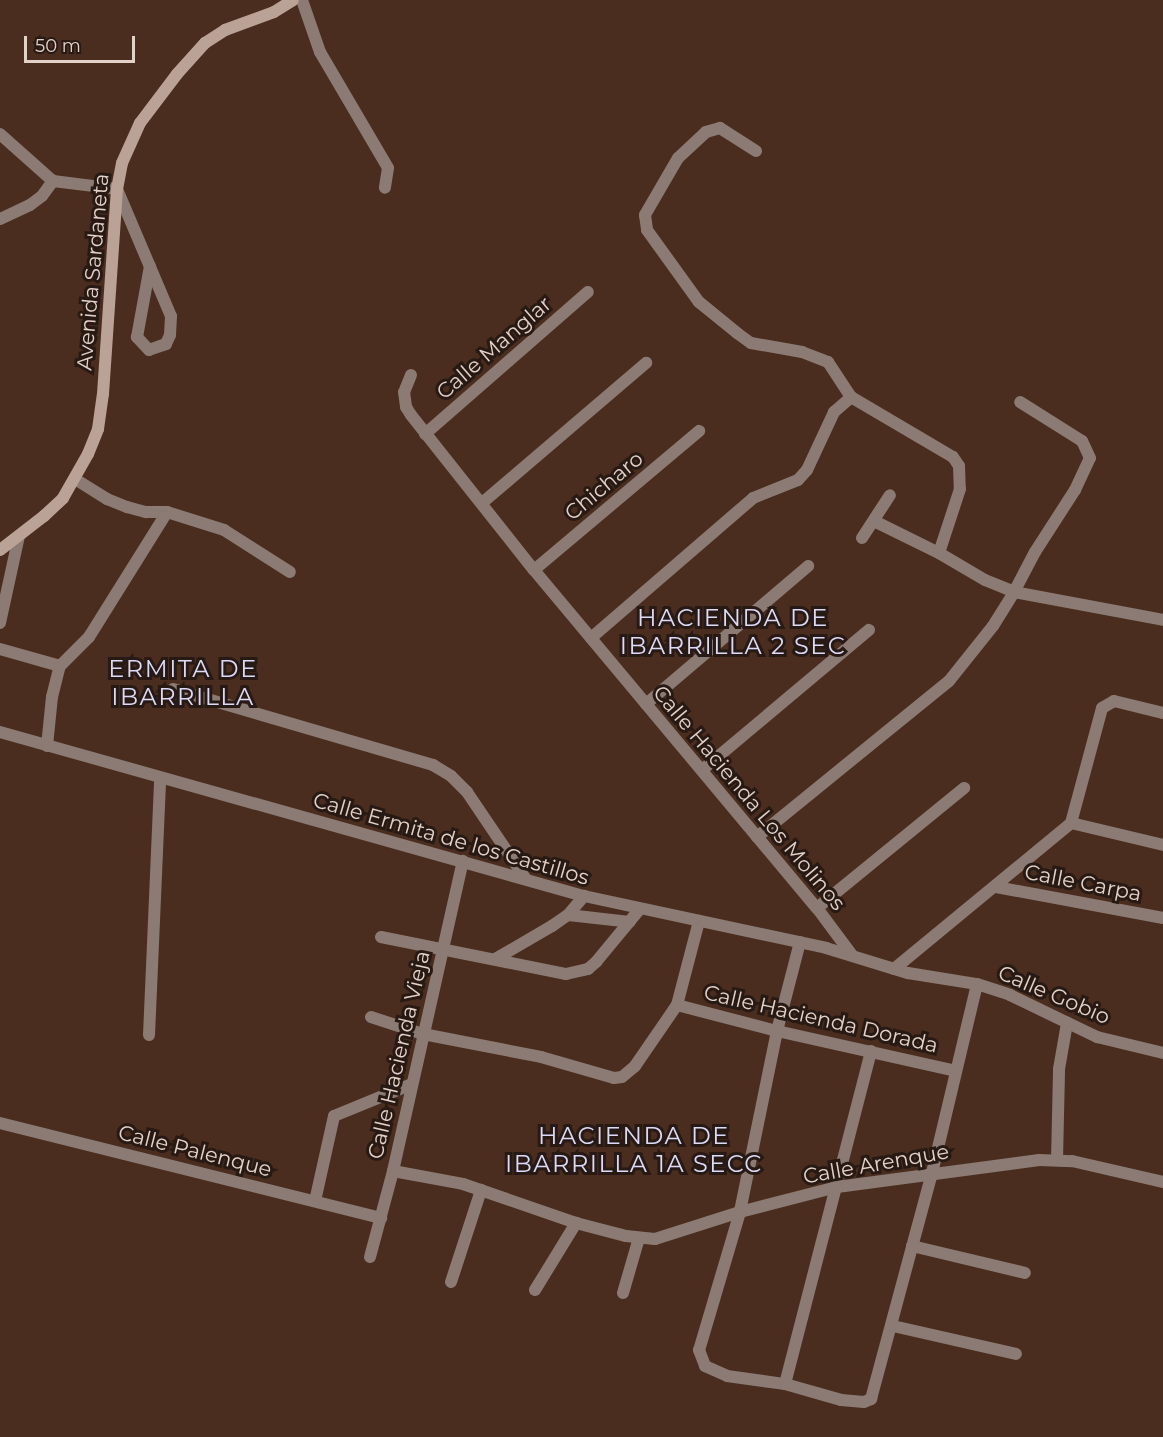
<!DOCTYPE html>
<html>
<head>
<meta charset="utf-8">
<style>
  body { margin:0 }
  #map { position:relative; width:1163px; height:1437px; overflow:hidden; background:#4a2d1e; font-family:Montserrat,sans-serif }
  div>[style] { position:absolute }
  .street>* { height:12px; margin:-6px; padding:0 6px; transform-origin:6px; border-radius:6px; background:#8b7b74 }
  .secondary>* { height:12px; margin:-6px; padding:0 6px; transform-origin:6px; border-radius:6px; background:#bba297 }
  span { translate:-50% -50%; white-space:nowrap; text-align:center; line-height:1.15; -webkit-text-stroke:6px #271913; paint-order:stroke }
  .street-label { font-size:21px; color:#e4d1c8 }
  .quarter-label { font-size:24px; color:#dddaf7; letter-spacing:1.5px }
  .scale { position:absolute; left:24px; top:36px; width:111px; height:27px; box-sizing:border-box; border:3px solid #e4d1c8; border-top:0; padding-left:8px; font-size:18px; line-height:21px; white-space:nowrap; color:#e4d1c8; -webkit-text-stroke:4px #271913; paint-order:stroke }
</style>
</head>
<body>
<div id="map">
  <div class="street">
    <div style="left:302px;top:0;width:55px;rotate:70.9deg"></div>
    <div style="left:320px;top:52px;width:134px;rotate:59.6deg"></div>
    <div style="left:388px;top:168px;width:20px;rotate:99deg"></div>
    <div style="left:0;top:134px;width:71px;rotate:41.6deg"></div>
    <div style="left:53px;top:181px;width:64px;rotate:7.1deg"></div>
    <div style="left:117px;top:189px;width:138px;rotate:67deg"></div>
    <div style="left:171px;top:316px;width:19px;rotate:93deg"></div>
    <div style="left:170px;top:335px;width:10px;rotate:114deg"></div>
    <div style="left:166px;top:344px;width:18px;rotate:161deg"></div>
    <div style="left:149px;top:350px;width:18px;rotate:-133deg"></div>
    <div style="left:137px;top:337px;width:72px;rotate:-79.6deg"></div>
    <div style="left:756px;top:151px;width:43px;rotate:-147.4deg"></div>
    <div style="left:720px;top:128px;width:15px;rotate:164deg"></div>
    <div style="left:706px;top:132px;width:38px;rotate:137deg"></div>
    <div style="left:678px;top:158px;width:66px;rotate:120.1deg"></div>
    <div style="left:645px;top:215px;width:15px;rotate:82deg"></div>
    <div style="left:647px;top:230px;width:89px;rotate:54.2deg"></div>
    <div style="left:699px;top:302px;width:49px;rotate:39.2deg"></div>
    <div style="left:737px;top:333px;width:17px;rotate:36deg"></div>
    <div style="left:751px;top:343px;width:52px;rotate:10deg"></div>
    <div style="left:802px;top:352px;width:28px;rotate:21deg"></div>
    <div style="left:828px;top:362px;width:42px;rotate:56.7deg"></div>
    <div style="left:0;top:219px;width:33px;rotate:-25deg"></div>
    <div style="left:30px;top:205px;width:15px;rotate:-37deg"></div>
    <div style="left:42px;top:196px;width:19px;rotate:-54deg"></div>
    <div style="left:411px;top:375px;width:18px;rotate:112deg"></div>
    <div style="left:404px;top:392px;width:15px;rotate:82deg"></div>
    <div style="left:406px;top:407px;width:9px;rotate:58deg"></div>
    <div style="left:411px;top:415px;width:198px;rotate:51.6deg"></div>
    <div style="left:534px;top:570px;width:441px;rotate:50.1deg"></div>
    <div style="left:817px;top:908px;width:59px;rotate:53.3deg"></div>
    <div style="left:425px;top:434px;width:216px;rotate:-41.1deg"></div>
    <div style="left:75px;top:479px;width:38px;rotate:32deg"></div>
    <div style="left:107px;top:499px;width:22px;rotate:22deg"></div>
    <div style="left:127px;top:507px;width:20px;rotate:15deg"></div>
    <div style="left:146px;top:512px;width:21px"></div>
    <div style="left:167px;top:512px;width:60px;rotate:17.5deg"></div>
    <div style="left:224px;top:530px;width:78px;rotate:32.5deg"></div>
    <div style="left:482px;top:503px;width:216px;rotate:-40.5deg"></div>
    <div style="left:874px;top:521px;width:72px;rotate:26.2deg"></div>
    <div style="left:939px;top:553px;width:53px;rotate:30.4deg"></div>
    <div style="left:985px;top:580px;width:31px;rotate:22deg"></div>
    <div style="left:1014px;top:592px;width:152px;rotate:10.6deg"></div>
    <div style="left:862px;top:538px;width:51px;rotate:-56.9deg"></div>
    <div style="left:534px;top:570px;width:216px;rotate:-40.1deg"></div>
    <div style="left:0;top:623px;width:89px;rotate:-77.7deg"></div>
    <div style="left:591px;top:638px;width:214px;rotate:-40.8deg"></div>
    <div style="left:753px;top:498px;width:48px;rotate:-21.8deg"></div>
    <div style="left:798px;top:480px;width:13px;rotate:-48deg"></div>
    <div style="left:807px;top:470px;width:64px;rotate:-65deg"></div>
    <div style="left:834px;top:412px;width:23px;rotate:-41deg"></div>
    <div style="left:851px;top:397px;width:118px;rotate:30.5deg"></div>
    <div style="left:953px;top:457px;width:11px;rotate:56deg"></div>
    <div style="left:959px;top:466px;width:23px;rotate:88deg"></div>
    <div style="left:960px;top:489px;width:67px;rotate:108.2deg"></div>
    <div style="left:0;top:649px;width:62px;rotate:15.8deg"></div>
    <div style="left:173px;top:689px;width:271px;rotate:16.3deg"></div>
    <div style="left:433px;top:765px;width:21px;rotate:31deg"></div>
    <div style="left:451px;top:776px;width:23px;rotate:45deg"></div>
    <div style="left:467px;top:792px;width:104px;rotate:56deg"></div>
    <div style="left:646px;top:704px;width:213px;rotate:-40.4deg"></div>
    <div style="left:0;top:732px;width:607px;rotate:15.69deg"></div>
    <div style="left:584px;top:896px;width:248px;rotate:12.1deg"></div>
    <div style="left:826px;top:948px;width:86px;rotate:17deg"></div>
    <div style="left:908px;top:973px;width:70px;rotate:9.1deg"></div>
    <div style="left:977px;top:984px;width:35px;rotate:18deg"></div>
    <div style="left:1010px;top:995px;width:97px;rotate:25.8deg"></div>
    <div style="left:1097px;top:1037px;width:68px;rotate:13.6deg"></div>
    <div style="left:47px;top:746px;width:49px;rotate:-84.2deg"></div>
    <div style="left:52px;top:697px;width:32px;rotate:-76deg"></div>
    <div style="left:60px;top:666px;width:41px;rotate:-45deg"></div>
    <div style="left:89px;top:637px;width:147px;rotate:-58deg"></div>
    <div style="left:702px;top:770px;width:218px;rotate:-40deg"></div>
    <div style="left:1071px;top:823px;width:95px;rotate:13.4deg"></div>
    <div style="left:757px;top:837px;width:247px;rotate:-39.1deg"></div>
    <div style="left:949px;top:681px;width:70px;rotate:-51.3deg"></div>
    <div style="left:993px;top:626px;width:40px;rotate:-58deg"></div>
    <div style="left:1014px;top:592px;width:45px;rotate:-62.3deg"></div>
    <div style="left:1035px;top:552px;width:74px;rotate:-57.2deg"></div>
    <div style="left:1075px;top:490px;width:35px;rotate:-65deg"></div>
    <div style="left:1090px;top:458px;width:19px;rotate:-115deg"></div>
    <div style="left:1082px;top:441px;width:73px;rotate:-147.8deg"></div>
    <div style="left:996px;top:887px;width:170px;rotate:10.5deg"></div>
    <div style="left:817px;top:908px;width:190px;rotate:-39.2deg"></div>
    <div style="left:568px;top:915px;width:62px;rotate:6.4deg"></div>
    <div style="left:381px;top:937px;width:189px;rotate:11.3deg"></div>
    <div style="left:566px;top:974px;width:23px;rotate:-13deg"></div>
    <div style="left:588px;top:969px;width:11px;rotate:-41deg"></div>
    <div style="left:596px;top:962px;width:67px;rotate:-50.4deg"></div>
    <div style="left:800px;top:942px;width:92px;rotate:104.5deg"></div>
    <div style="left:777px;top:1031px;width:185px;rotate:101.6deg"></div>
    <div style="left:740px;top:1212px;width:144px;rotate:106.5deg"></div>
    <div style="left:699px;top:1350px;width:17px;rotate:69deg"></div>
    <div style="left:705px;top:1366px;width:24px;rotate:24deg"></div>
    <div style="left:727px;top:1376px;width:59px;rotate:7.9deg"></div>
    <div style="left:785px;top:1384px;width:58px;rotate:15.9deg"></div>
    <div style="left:841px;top:1400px;width:23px;rotate:5deg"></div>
    <div style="left:864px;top:1402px;width:8px;rotate:-23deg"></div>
    <div style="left:871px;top:1399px;width:234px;rotate:-74.9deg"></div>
    <div style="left:932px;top:1173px;width:194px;rotate:-76.6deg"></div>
    <div style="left:497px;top:958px;width:64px;rotate:-30.2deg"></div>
    <div style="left:552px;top:926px;width:19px;rotate:-35deg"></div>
    <div style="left:568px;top:915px;width:25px;rotate:-50deg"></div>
    <div style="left:894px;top:969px;width:229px;rotate:-39.5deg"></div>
    <div style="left:1071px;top:823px;width:119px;rotate:-74.9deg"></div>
    <div style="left:1102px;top:708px;width:14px;rotate:-30deg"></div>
    <div style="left:1114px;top:701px;width:50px;rotate:13.8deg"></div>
    <div style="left:677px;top:1005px;width:103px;rotate:14.6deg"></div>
    <div style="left:777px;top:1031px;width:183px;rotate:12.6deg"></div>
    <div style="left:371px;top:1017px;width:55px;rotate:18.1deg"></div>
    <div style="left:423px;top:1034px;width:120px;rotate:11deg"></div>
    <div style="left:541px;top:1057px;width:76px;rotate:16deg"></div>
    <div style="left:614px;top:1078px;width:8px;rotate:-7deg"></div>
    <div style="left:622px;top:1077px;width:17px;rotate:-40deg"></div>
    <div style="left:635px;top:1066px;width:74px;rotate:-55.5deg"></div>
    <div style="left:677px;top:1005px;width:87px;rotate:-75.3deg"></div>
    <div style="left:149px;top:1035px;width:256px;rotate:-87.5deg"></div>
    <div style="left:0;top:1123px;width:393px;rotate:14deg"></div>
    <div style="left:1057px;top:1160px;width:91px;rotate:-88.7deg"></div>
    <div style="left:1059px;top:1069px;width:47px;rotate:-80.1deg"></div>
    <div style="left:393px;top:1171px;width:71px;rotate:10.5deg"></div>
    <div style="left:463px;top:1184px;width:120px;rotate:19deg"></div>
    <div style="left:576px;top:1223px;width:52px;rotate:14.6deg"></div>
    <div style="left:626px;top:1236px;width:29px;rotate:6deg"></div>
    <div style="left:655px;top:1239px;width:89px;rotate:-17.6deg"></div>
    <div style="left:740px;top:1212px;width:100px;rotate:-14.5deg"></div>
    <div style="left:837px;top:1187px;width:204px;rotate:-7.6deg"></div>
    <div style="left:1039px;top:1160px;width:33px;rotate:2deg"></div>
    <div style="left:1072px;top:1161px;width:93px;rotate:13deg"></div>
    <div style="left:315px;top:1201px;width:87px;rotate:-77.4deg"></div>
    <div style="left:334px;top:1116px;width:84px;rotate:-22.3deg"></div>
    <div style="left:912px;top:1246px;width:116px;rotate:13.4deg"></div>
    <div style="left:370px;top:1257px;width:89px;rotate:-75deg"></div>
    <div style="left:393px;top:1171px;width:318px;rotate:-77.3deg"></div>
    <div style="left:451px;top:1282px;width:97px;rotate:-71.9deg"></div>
    <div style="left:535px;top:1290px;width:79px;rotate:-58.5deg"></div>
    <div style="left:623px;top:1293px;width:57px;rotate:-73.8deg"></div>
    <div style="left:893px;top:1326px;width:126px;rotate:12.8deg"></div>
    <div style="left:785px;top:1384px;width:344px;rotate:-75.5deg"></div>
  </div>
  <div class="secondary">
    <div style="left:0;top:550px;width:56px;rotate:-37.7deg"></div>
    <div style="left:44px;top:516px;width:26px;rotate:-43deg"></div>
    <div style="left:63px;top:498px;width:51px;rotate:-60.4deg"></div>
    <div style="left:88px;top:454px;width:27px;rotate:-68deg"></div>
    <div style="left:98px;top:429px;width:35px;rotate:-82deg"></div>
    <div style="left:103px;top:394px;width:205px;rotate:-86.1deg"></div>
    <div style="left:117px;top:189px;width:26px;rotate:-79deg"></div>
    <div style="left:122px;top:163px;width:44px;rotate:-65.8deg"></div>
    <div style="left:140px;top:123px;width:61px;rotate:-52.9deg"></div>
    <div style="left:177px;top:74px;width:42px;rotate:-47.9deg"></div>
    <div style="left:205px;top:43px;width:24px;rotate:-33deg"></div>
    <div style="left:225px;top:30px;width:52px;rotate:-20.2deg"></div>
    <div style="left:274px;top:12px;width:22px;rotate:-32deg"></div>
  </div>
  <div class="street-label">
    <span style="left:93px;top:272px;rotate:-85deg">Avenida Sardaneta</span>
    <span style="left:494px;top:348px;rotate:-41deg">Calle Manglar</span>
    <span style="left:604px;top:486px;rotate:-40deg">Chicharo</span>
    <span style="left:749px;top:798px;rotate:50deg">Calle Hacienda Los Molinos</span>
    <span style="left:451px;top:839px;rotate:16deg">Calle Ermita de los Castillos</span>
    <span style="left:1083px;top:883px;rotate:11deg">Calle Carpa</span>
    <span style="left:1054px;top:995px;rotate:23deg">Calle Gobio</span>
    <span style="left:821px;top:1019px;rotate:13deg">Calle Hacienda Dorada</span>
    <span style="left:399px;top:1055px;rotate:-77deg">Calle Hacienda Vieja</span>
    <span style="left:195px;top:1151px;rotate:14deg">Calle Palenque</span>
    <span style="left:876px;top:1164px;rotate:-10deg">Calle Arenque</span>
  </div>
  <div class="quarter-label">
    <span style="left:733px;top:632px">HACIENDA DE<br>IBARRILLA 2 SEC</span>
    <span style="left:183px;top:683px">ERMITA DE<br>IBARRILLA</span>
    <span style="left:634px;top:1150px">HACIENDA DE<br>IBARRILLA 1A SECC</span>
  </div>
  <div class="scale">50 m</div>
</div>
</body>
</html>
